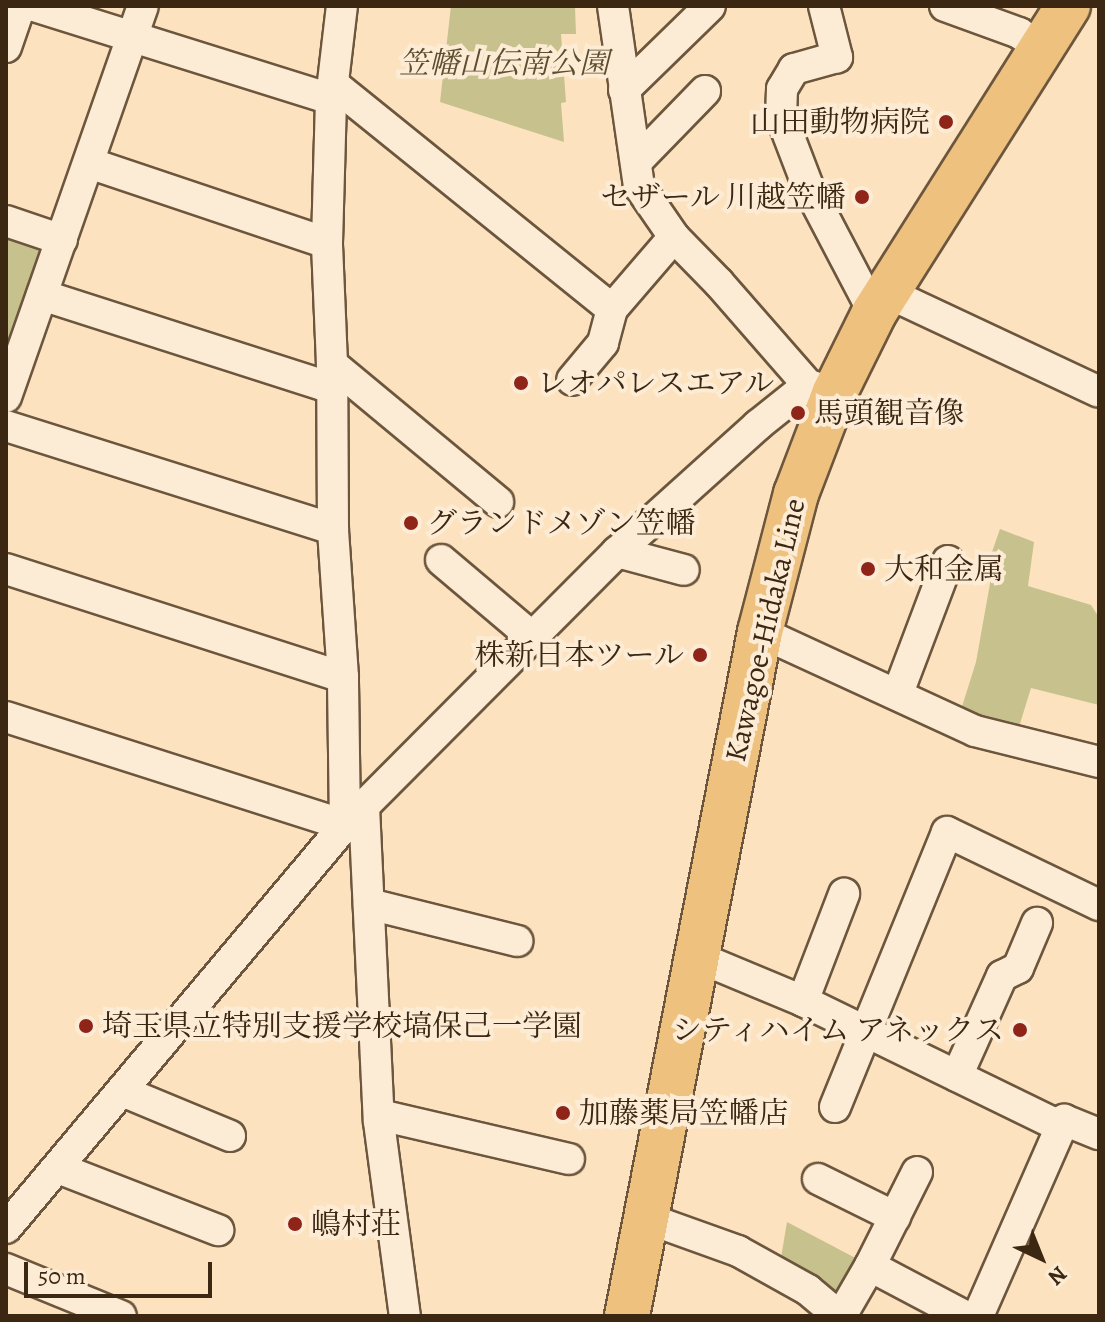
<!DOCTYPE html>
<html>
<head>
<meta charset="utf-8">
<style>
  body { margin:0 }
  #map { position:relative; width:1105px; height:1322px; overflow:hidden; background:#fce2be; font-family:Alegreya,"Noto Serif JP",serif }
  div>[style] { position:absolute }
  .green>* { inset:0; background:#c6c18d }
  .roads { filter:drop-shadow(2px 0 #6c563d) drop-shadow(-2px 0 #6c563d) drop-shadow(0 2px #6c563d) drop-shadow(0 -2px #6c563d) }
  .street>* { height:30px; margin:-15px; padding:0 15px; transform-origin:15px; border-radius:15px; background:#fdecd5 }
  .primary>* { height:44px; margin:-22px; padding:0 22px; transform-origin:22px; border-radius:22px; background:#eec17f }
  .dots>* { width:22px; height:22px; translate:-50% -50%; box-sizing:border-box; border:4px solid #fdecd5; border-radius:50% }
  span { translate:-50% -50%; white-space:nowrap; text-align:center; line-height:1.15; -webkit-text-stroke:8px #fdecd5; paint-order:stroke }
  .park-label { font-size:30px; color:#5e4e31; font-style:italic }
  .poi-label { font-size:30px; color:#3c2712 }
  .right { translate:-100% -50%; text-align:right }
  .left { translate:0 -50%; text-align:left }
  .street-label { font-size:30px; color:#3c2712 }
  .frame { position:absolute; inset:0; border:8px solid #3c2712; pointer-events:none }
  .north { position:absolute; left:1001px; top:1218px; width:80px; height:80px; -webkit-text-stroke:6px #fdecd5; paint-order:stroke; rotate:137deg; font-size:22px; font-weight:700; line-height:32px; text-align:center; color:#3c2712 }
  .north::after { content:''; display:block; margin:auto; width:28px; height:36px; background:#3c2712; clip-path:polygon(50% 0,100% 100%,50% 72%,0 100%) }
  .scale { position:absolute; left:24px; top:1262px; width:188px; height:36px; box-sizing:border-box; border:4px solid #3c2712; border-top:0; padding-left:10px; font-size:24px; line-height:28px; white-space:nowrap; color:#3c2712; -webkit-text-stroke:6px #fdecd5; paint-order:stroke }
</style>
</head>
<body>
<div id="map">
  <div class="green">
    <div style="clip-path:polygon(451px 6px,607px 6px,575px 7px,576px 34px,561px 34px,566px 102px,561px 103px,564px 142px,440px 102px)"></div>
    <div style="clip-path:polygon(6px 229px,49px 244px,6px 372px)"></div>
    <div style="clip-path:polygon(1000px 529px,1034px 542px,1028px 586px,1091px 605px,1098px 616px,1099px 705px,1031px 688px,1018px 730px,960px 713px,976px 662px,991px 578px,984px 575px)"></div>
    <div style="clip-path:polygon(787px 1222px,865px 1263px,839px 1308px,780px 1264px)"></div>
  </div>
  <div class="roads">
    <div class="street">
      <div style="left:34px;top:6px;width:311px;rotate:17.4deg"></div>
      <div style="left:613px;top:6px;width:182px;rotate:81.8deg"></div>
      <div style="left:639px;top:186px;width:62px;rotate:55.5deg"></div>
      <div style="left:674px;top:237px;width:64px;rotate:45.6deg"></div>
      <div style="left:719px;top:283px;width:135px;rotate:48.9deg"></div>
      <div style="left:808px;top:385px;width:19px;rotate:16deg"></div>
      <div style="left:824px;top:6px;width:53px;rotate:75.7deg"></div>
      <div style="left:837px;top:57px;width:45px;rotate:164.4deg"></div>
      <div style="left:794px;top:69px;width:23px;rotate:121deg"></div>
      <div style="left:782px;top:89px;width:27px;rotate:92deg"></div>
      <div style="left:781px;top:116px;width:78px;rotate:69deg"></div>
      <div style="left:809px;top:189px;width:140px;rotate:62.3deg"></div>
      <div style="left:945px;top:6px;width:79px;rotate:20deg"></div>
      <div style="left:1019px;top:33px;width:27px;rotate:34deg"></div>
      <div style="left:6px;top:47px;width:43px;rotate:-71.1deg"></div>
      <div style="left:333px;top:84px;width:358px;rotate:38.9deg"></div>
      <div style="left:612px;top:309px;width:35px;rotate:105deg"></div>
      <div style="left:603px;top:343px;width:48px;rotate:130deg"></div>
      <div style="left:624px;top:90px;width:120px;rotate:-44.3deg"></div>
      <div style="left:636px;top:162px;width:99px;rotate:-45.8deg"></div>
      <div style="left:89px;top:163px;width:251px;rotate:18.6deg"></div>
      <div style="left:6px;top:221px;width:59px;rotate:18.7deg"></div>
      <div style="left:886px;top:292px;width:235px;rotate:25.1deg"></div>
      <div style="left:42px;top:295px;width:304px;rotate:17.8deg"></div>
      <div style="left:612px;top:309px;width:95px;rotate:-49.3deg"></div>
      <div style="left:332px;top:364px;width:216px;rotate:39.7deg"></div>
      <div style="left:6px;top:397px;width:414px;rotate:-70.7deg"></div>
      <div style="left:6px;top:426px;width:343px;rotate:17.5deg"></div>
      <div style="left:617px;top:552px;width:69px;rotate:15deg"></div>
      <div style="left:441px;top:560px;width:119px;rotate:40.2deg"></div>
      <div style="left:6px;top:569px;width:354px;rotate:17.8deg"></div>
      <div style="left:760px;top:632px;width:237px;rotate:24.7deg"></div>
      <div style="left:975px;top:731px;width:128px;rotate:14deg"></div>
      <div style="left:898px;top:693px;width:141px;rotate:-69.3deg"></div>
      <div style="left:6px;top:717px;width:356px;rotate:17.7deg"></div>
      <div style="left:345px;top:825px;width:148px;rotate:-90.8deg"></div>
      <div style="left:343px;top:677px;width:148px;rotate:-93.9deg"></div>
      <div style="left:333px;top:529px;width:165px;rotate:-90.3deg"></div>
      <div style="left:332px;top:364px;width:121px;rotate:-92.4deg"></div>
      <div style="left:327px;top:243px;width:144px;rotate:-88.4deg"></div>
      <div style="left:331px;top:99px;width:94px;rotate:-83.3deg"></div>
      <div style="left:364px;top:807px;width:315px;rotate:87.3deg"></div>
      <div style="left:379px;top:1122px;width:196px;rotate:82.4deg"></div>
      <div style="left:369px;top:904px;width:153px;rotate:14deg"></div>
      <div style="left:695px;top:956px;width:117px;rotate:22.6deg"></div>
      <div style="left:803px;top:1001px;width:287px;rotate:26deg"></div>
      <div style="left:1061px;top:1127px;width:8px;rotate:-67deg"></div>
      <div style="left:1064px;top:1120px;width:38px;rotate:22deg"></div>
      <div style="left:803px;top:1001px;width:115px;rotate:-69deg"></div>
      <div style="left:957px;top:1076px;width:110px;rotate:-65.8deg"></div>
      <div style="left:1002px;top:976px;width:18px;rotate:-27deg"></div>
      <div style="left:1018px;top:968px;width:49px;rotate:-67.1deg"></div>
      <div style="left:122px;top:1091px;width:117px;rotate:22.6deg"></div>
      <div style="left:835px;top:1107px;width:297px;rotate:-67.8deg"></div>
      <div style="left:947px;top:832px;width:169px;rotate:25.7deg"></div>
      <div style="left:380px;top:1115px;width:194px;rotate:13.1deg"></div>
      <div style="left:58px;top:1168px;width:172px;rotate:21.2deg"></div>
      <div style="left:818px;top:1179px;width:86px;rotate:26.3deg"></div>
      <div style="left:646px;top:1218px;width:98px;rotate:19.7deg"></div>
      <div style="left:738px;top:1251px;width:80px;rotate:29.1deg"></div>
      <div style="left:808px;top:1290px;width:40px;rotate:40deg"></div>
      <div style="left:6px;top:1228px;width:527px;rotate:-49.93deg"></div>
      <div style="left:345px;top:825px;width:385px;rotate:-45.1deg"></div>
      <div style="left:617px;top:552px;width:190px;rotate:-42deg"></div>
      <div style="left:758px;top:425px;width:64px;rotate:-38.7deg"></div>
      <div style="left:870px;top:1266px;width:105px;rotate:-63.4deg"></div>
      <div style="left:6px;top:1269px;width:124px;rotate:22.2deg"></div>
      <div style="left:841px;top:1316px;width:58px;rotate:-59.9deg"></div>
      <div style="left:870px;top:1266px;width:107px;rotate:27.8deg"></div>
      <div style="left:978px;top:1316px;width:206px;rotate:-66.3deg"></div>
    </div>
    <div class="primary">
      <div style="left:627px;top:1316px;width:697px;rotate:-79deg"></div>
      <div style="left:760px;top:632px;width:143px;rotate:-75.4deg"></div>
      <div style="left:796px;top:494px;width:109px;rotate:-69.1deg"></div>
      <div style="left:835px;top:392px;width:88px;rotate:-63.7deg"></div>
      <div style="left:874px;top:313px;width:363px;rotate:-57.7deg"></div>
    </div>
  </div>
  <div class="dots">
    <div style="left:946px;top:122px;background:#8f2418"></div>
    <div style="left:862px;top:197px;background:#8f2418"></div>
    <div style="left:521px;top:383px;background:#8f2418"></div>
    <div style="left:798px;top:413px;background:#8f2418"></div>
    <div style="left:411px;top:523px;background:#8f2418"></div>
    <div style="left:868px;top:569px;background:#8f2418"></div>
    <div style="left:700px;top:655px;background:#8f2418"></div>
    <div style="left:86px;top:1026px;background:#8f2418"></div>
    <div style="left:1020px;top:1030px;background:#8f2418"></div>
    <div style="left:563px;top:1113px;background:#8f2418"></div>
    <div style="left:295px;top:1224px;background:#8f2418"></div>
  </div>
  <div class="park-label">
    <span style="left:504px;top:63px">笠幡山伝南公園</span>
  </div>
  <div class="poi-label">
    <span class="right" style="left:930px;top:122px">山田動物病院</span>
    <span class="right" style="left:846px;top:197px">セザール 川越笠幡</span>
    <span class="left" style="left:537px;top:383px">レオパレスエアル</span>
    <span class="left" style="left:814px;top:413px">馬頭観音像</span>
    <span class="left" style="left:427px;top:523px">グランドメゾン笠幡</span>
    <span class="left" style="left:884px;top:569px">大和金属</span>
    <span class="right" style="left:684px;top:655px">株新日本ツール</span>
    <span class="left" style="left:102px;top:1026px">埼玉県立特別支援学校塙保己一学園</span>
    <span class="right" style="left:1004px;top:1030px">シティハイム アネックス</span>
    <span class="left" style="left:579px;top:1113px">加藤薬局笠幡店</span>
    <span class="left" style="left:311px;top:1224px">嶋村荘</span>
  </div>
  <div class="street-label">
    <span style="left:765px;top:630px;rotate:-77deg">Kawagoe-Hidaka Line</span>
  </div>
  <div class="frame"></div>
  <div class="north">N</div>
  <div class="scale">50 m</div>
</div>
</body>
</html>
